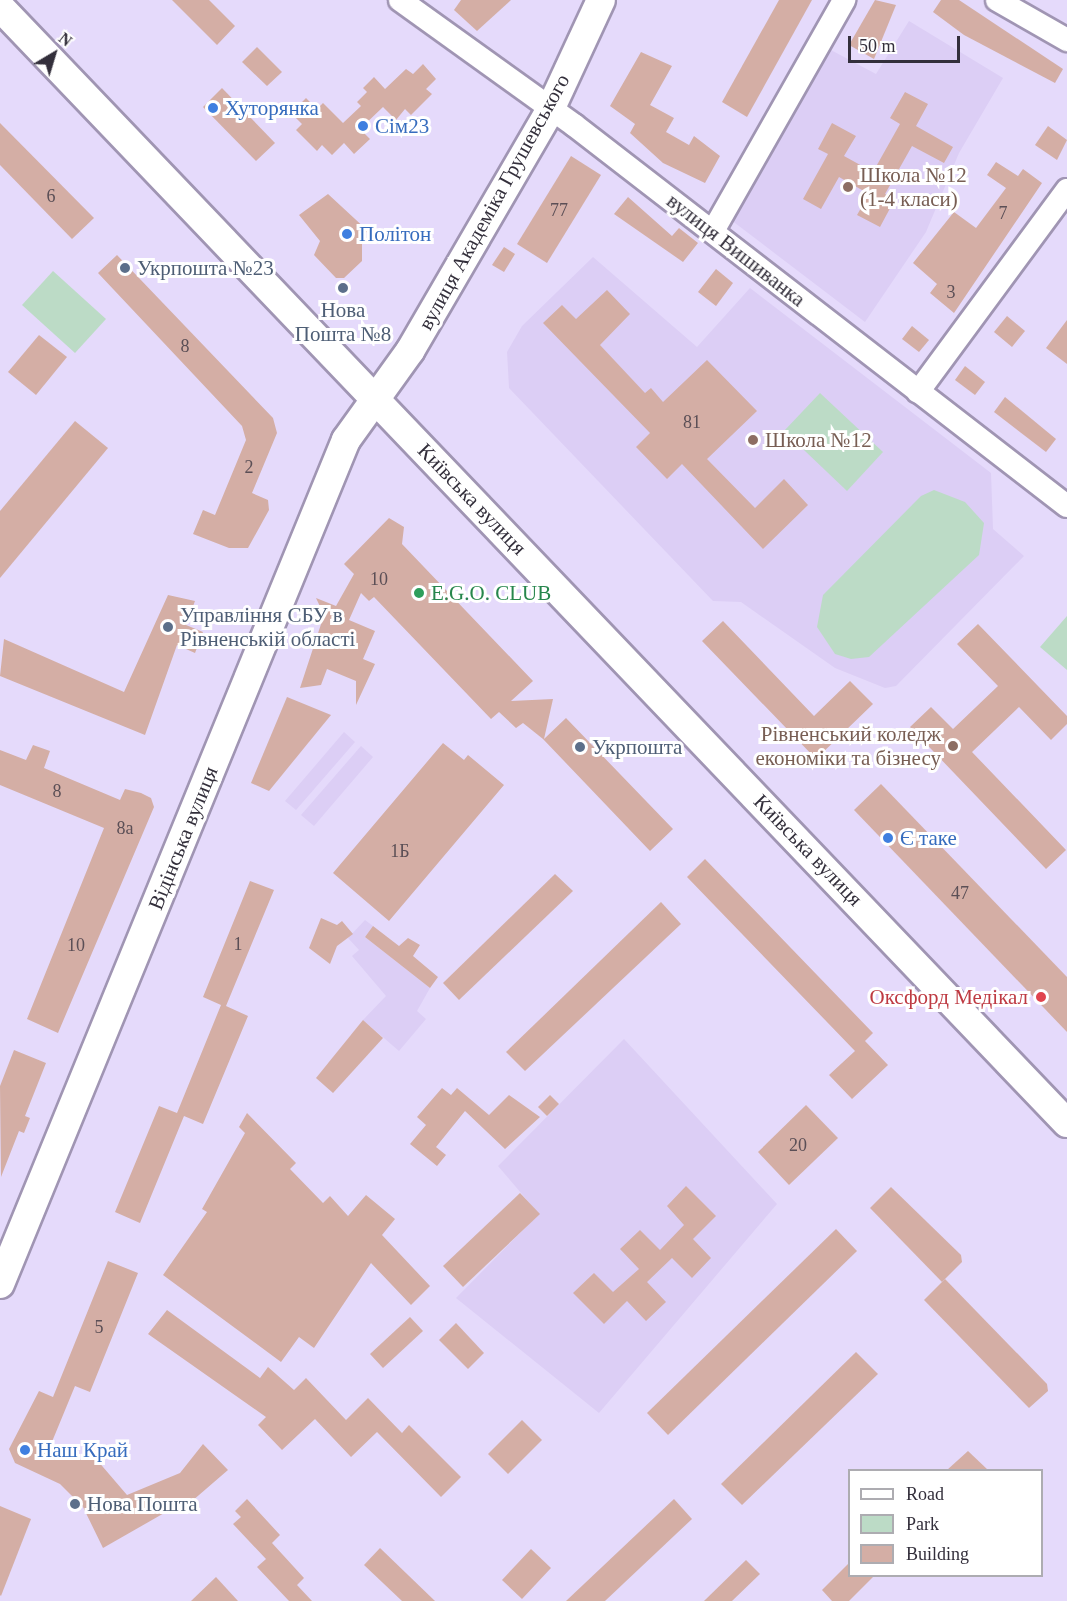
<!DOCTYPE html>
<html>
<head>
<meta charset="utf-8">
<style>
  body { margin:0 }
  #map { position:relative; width:1067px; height:1601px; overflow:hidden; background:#e5dafb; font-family:"Times New Roman",serif }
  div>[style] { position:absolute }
  .built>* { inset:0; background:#dccef5 }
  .green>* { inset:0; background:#bcdbc6 }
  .building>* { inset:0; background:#d4aea5 }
  .roads { filter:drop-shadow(2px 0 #a095b3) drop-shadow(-2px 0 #a095b3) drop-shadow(0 2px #a095b3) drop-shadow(0 -2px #a095b3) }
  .minor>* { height:22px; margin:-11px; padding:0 11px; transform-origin:11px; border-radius:11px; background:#fff }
  .major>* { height:28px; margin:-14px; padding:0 14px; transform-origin:14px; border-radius:14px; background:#fff }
  .dots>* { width:16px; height:16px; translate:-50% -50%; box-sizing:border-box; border:3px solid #fff; border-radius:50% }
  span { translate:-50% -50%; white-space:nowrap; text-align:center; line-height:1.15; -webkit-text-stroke:6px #fff; paint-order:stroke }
  .number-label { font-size:18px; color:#5b4f56 }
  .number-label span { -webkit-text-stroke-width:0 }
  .shop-label { font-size:21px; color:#366cbe }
  .left { translate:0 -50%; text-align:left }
  .education-label { font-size:21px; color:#785e54 }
  .right { translate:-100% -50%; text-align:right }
  .street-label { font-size:21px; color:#332f3b }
  .service-label { font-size:21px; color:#4e5e75 }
  .leisure-label { font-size:21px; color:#27864d }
  .health-label { font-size:21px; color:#be3a42 }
  .legend { position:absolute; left:848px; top:1469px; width:195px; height:108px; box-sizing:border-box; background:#fff; border:2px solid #adacb1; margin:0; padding:8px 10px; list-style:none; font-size:18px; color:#332f3b }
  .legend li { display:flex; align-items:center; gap:12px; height:30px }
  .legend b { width:30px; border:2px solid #adacb1 }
  .north { position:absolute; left:24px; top:24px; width:60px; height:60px; -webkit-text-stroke:4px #fff; paint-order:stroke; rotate:38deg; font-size:16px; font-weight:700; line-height:24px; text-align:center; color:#332f3b }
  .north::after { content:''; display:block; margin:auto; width:21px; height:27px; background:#332f3b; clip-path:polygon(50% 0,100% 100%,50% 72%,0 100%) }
  .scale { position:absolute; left:848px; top:36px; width:112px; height:27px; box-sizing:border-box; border:3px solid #332f3b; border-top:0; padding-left:8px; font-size:18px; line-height:21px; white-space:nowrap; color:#332f3b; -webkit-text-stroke:4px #fff; paint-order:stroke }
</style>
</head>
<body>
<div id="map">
  <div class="built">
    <div style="clip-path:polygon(909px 21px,1003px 78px,959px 153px,926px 232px,865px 322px,731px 220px,829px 49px,876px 74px)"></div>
    <div style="clip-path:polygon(593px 257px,697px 347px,750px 288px,991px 473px,993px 529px,1024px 556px,896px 686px,885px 688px,835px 668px,741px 602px,713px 601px,509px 388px,507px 352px,522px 326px)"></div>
    <div style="clip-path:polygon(344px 732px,355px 742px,296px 810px,285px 801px)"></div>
    <div style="clip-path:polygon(361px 746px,373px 757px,314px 826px,301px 815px)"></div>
    <div style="clip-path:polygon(365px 920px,373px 926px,365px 937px,430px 988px,417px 1011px,426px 1019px,399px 1051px,363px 1020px,386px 996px,352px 956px,359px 950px,348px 938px)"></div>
    <div style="clip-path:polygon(624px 1039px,777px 1204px,599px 1413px,456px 1298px,539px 1214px,498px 1166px)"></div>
  </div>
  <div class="green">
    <div style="clip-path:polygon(53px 271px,106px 319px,75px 353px,22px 305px)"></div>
    <div style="clip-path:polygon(820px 393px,883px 452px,847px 491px,784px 431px)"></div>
    <div style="clip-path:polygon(934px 490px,965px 502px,984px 523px,979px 555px,869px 657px,851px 659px,835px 654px,817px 627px,823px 595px,921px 496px)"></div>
    <div style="clip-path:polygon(1067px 616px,1067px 670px,1040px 647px)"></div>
  </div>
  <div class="building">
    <div style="clip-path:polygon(172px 0,209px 0,235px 26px,217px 45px)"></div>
    <div style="clip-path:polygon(461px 0,511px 0,477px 31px,454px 10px)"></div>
    <div style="clip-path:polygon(779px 0,812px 0,747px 117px,722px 102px)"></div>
    <div style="clip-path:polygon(875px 0,896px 5px,874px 59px,849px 45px)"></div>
    <div style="clip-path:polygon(941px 0,959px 0,1063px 69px,1055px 83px,964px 35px,933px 12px)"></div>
    <div style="clip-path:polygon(257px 47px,282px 72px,267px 86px,242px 62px)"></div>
    <div style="clip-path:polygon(641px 52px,672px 66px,650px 105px,674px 118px,666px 132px,689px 145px,694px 136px,720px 156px,705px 183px,663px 163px,630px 133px,635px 124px,610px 106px)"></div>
    <div style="clip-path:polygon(423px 64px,436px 79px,426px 89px,432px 94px,411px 115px,405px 109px,396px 120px,383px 107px,360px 129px,370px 139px,354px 154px,344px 143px,332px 155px,322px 145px,317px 151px,296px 130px,302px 124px,291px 113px,306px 98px,317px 109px,323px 103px,343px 123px,361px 106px,357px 102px,367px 92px,363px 88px,374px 77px,385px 89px,406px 69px,413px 74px)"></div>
    <div style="clip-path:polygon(222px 88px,275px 143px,256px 161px,203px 107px)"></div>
    <div style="clip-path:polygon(905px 92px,928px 104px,916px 126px,953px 147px,944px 163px,912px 146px,885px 194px,895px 199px,880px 227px,857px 215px,869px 194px,839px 177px,821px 209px,803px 199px,828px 154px,818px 149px,832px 123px,856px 136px,844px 156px,873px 172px,900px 124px,890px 118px)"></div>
    <div style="clip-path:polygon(0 123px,94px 218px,72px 239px,0 165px)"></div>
    <div style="clip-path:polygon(1048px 126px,1067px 140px,1057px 160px,1035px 145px)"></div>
    <div style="clip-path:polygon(571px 156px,601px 175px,547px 263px,517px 244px)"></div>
    <div style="clip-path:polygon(996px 162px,1018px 176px,1023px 169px,1042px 183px,954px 313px,930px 293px,937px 284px,913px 263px,954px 212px,976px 228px,1006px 188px,987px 175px)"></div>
    <div style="clip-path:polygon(328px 194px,368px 231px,362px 236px,362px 261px,344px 278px,336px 278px,314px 255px,320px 241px,299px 215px)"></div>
    <div style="clip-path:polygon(628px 197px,672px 236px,679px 228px,698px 243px,683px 262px,614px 214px)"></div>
    <div style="clip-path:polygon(504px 247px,515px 254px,504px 272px,492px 265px)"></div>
    <div style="clip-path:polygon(117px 255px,273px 418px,277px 433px,252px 493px,268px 500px,269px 510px,248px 548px,229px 548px,193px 534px,203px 510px,215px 515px,246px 440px,242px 426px,98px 273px)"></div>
    <div style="clip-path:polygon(716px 269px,733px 283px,716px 306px,698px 292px)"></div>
    <div style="clip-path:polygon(607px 290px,630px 314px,600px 345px,645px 393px,651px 388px,663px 402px,707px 360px,757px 411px,707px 459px,755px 508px,784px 479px,808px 505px,763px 549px,682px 464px,667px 479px,636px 447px,650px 433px,543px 323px,562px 305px,576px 319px)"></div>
    <div style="clip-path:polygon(1007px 316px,1025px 331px,1012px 347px,994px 332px)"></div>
    <div style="clip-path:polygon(1067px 320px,1067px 364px,1046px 348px)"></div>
    <div style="clip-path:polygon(912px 326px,929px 340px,919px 352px,902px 339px)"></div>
    <div style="clip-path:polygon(39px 335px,67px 357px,36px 395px,8px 372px)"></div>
    <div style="clip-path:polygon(965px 366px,985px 382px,975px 395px,955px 380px)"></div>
    <div style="clip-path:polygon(1005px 397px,1056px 439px,1046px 452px,994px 412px)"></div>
    <div style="clip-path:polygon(75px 421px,108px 448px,0 578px,0 511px)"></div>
    <div style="clip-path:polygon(389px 518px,404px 527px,402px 544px,533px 681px,511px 701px,553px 699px,544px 739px,566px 718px,673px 829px,650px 851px,543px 739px,523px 723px,516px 728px,499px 712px,491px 719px,374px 597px,369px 601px,361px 593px,349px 620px,375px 631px,363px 659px,375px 664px,356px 705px,356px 681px,327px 669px,321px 685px,300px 688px,324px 615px,316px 598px,336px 606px,354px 574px,344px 564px)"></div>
    <div style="clip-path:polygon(168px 595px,195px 601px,186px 625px,203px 632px,195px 653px,177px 645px,145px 735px,0 676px,4px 639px,124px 692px)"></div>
    <div style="clip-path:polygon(723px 621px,814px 716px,850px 681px,873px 704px,816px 759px,702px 641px)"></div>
    <div style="clip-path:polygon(978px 624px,1067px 716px,1067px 724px,1051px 740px,1019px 707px,972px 752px,1066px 850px,1046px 869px,910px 727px,931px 707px,953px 729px,998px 686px,957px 644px)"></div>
    <div style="clip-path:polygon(287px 697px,331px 715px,269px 791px,251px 783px)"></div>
    <div style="clip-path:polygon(443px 743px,464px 760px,468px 755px,504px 785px,389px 921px,333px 873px)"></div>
    <div style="clip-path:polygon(33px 745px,50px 751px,44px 768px,120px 800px,125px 789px,141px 793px,151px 798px,154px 807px,58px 1033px,27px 1019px,104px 828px,0 785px,0 750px,26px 760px)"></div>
    <div style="clip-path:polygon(881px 784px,1067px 977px,1067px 1032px,854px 810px)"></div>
    <div style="clip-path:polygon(705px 859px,873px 1033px,865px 1041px,888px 1065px,852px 1099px,829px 1075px,855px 1051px,687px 877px)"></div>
    <div style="clip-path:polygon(555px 874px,573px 891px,459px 1000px,443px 983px)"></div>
    <div style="clip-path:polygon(250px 881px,274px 890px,226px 1006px,248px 1016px,203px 1124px,184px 1116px,140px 1223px,115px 1212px,159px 1106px,177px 1113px,221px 1005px,203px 997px)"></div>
    <div style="clip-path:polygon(661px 902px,681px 924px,525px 1071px,506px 1052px)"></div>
    <div style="clip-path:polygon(321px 918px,337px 925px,342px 921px,353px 934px,337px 946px,330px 964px,309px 948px)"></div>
    <div style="clip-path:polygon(373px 926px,399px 946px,408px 938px,420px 945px,413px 956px,438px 977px,430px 988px,365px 937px)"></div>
    <div style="clip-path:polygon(363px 1020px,383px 1038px,333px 1093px,316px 1078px)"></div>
    <div style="clip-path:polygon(14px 1050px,46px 1063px,25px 1116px,30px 1118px,24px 1133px,19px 1131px,1px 1177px,0 1086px)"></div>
    <div style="clip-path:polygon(442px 1088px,451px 1095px,457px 1088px,489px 1115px,509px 1095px,540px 1117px,505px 1149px,465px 1111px,436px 1147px,446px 1155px,437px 1166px,410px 1144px,426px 1125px,417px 1117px)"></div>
    <div style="clip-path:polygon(550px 1095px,559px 1104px,547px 1116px,538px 1107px)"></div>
    <div style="clip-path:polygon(806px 1105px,838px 1138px,789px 1185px,758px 1152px)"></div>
    <div style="clip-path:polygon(247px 1113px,296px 1163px,290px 1169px,323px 1203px,330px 1196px,348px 1216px,366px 1195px,395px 1219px,382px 1235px,430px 1286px,411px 1305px,371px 1263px,314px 1348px,299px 1337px,281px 1362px,163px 1275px,207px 1212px,202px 1209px,245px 1133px,239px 1127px)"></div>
    <div style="clip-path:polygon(686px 1186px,716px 1216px,693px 1239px,711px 1258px,692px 1278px,672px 1258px,647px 1282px,666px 1302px,646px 1321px,627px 1301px,604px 1324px,573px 1293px,594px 1273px,613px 1292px,639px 1269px,620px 1249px,640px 1230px,660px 1250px,684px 1225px,667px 1206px)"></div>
    <div style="clip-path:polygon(891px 1187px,961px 1255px,962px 1262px,942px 1282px,870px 1208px)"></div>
    <div style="clip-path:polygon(520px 1193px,540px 1214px,463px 1287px,443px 1266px)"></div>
    <div style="clip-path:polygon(836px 1229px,857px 1251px,668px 1435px,647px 1413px)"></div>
    <div style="clip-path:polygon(108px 1261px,138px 1273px,90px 1392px,75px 1386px,49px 1449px,71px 1459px,97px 1460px,127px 1495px,180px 1473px,203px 1444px,228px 1470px,177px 1514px,173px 1508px,103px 1548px,83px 1507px,60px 1484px,15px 1463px,9px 1449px,39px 1391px,53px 1397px)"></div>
    <div style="clip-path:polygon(945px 1279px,1047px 1384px,1048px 1391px,1029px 1408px,924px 1300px)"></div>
    <div style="clip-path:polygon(167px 1310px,260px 1378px,268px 1367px,294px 1390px,306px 1378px,346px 1420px,368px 1398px,402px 1433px,409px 1425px,461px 1477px,441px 1497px,377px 1432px,351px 1457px,315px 1419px,282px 1450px,258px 1425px,266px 1417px,148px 1334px)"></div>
    <div style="clip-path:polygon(410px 1317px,423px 1331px,383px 1368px,370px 1354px)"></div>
    <div style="clip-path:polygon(456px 1323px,484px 1353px,468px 1369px,439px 1340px)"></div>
    <div style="clip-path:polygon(856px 1352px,878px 1374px,742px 1505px,721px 1484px)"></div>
    <div style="clip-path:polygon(522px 1420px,542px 1440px,508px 1474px,488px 1454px)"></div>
    <div style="clip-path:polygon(968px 1451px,988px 1470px,947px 1470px)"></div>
    <div style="clip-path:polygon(247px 1499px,280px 1535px,272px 1543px,304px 1578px,297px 1585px,312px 1601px,289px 1601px,257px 1567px,266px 1559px,233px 1524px,241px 1517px,235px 1511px)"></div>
    <div style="clip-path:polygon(674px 1499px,692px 1519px,605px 1601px,566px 1601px)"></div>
    <div style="clip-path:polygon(0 1506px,31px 1519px,1px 1596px,0 1595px)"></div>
    <div style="clip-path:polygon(380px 1548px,435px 1601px,402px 1601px,364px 1565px)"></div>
    <div style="clip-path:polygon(531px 1549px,551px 1568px,522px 1599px,502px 1580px)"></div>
    <div style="clip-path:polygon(746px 1560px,760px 1574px,732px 1601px,704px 1601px)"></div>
    <div style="clip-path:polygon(849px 1563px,849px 1575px,875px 1575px,849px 1601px,832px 1601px,822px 1590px)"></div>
    <div style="clip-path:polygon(216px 1577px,238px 1601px,191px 1601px)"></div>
  </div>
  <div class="roads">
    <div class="minor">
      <div style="left:400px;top:0;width:214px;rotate:35.7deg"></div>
      <div style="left:574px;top:125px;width:623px;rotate:37.7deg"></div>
      <div style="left:997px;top:0;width:81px;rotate:29.7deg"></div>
      <div style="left:713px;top:231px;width:266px;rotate:-60.4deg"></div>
      <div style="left:918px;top:392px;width:251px;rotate:-53.6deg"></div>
    </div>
    <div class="major">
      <div style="left:0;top:7px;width:1544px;rotate:46.29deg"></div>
      <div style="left:0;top:1284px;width:912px;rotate:-67.71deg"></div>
      <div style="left:346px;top:440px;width:110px;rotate:-54.3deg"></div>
      <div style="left:410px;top:351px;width:276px;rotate:-59.8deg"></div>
      <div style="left:549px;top:112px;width:123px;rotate:-65.1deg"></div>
    </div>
  </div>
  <div class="dots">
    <div style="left:213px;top:108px;background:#3f7fe0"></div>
    <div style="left:363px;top:126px;background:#3f7fe0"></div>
    <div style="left:848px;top:187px;background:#8d6e63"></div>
    <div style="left:347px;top:234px;background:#3f7fe0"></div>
    <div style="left:125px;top:268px;background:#5c6f8a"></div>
    <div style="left:343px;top:288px;background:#5c6f8a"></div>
    <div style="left:753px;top:440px;background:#8d6e63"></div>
    <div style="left:419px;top:593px;background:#2e9e5b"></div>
    <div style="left:168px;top:627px;background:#5c6f8a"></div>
    <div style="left:953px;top:746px;background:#8d6e63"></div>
    <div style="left:580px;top:747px;background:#5c6f8a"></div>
    <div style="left:888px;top:838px;background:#3f7fe0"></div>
    <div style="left:1041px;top:997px;background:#e0444e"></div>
    <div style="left:25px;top:1450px;background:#3f7fe0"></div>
    <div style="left:75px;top:1504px;background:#5c6f8a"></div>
  </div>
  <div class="number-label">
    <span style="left:51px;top:196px">6</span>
    <span style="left:559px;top:210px">77</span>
    <span style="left:1003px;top:213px">7</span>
    <span style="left:951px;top:292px">3</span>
    <span style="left:185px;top:346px">8</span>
    <span style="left:692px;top:422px">81</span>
    <span style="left:249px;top:467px">2</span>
    <span style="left:379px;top:579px">10</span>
    <span style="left:57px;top:791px">8</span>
    <span style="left:125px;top:828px">8а</span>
    <span style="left:400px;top:851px">1Б</span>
    <span style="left:960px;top:893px">47</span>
    <span style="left:238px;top:944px">1</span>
    <span style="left:76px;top:945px">10</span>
    <span style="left:798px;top:1145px">20</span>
    <span style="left:99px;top:1327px">5</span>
  </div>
  <div class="shop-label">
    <span class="left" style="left:225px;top:108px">Хуторянка</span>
    <span class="left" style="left:375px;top:126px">Сім23</span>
    <span class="left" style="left:359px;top:234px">Політон</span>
    <span class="left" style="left:900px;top:838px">Є таке</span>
    <span class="left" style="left:37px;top:1450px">Наш Край</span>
  </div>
  <div class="education-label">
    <span class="left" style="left:860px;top:187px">Школа №12<br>(1-4 класи)</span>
    <span class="left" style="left:765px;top:440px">Школа №12</span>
    <span class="right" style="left:941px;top:746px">Рівненський коледж<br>економіки та бізнесу</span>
  </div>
  <div class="street-label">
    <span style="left:494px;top:202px;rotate:-61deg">вулиця Академіка Грушевського</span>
    <span style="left:736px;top:250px;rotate:38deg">вулиця Вишиванка</span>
    <span style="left:472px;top:499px;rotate:46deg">Київська вулиця</span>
    <span style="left:183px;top:838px;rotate:-68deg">Відінська вулиця</span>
    <span style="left:808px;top:850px;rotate:46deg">Київська вулиця</span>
  </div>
  <div class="service-label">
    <span class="left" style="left:137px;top:268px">Укрпошта №23</span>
    <span style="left:343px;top:322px">Нова<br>Пошта №8</span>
    <span class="left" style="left:180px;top:627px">Управління СБУ в<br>Рівненській області</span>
    <span class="left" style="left:592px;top:747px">Укрпошта</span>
    <span class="left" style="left:87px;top:1504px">Нова Пошта</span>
  </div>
  <div class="leisure-label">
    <span class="left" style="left:431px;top:593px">E.G.O. CLUB</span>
  </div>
  <div class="health-label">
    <span class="right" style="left:1028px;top:997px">Оксфорд Медікал</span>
  </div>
  <ul class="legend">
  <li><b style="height:8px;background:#fff"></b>Road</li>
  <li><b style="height:16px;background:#bcdbc6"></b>Park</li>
  <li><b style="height:16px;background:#d4aea5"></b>Building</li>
  </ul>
  <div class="north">N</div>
  <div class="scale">50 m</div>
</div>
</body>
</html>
